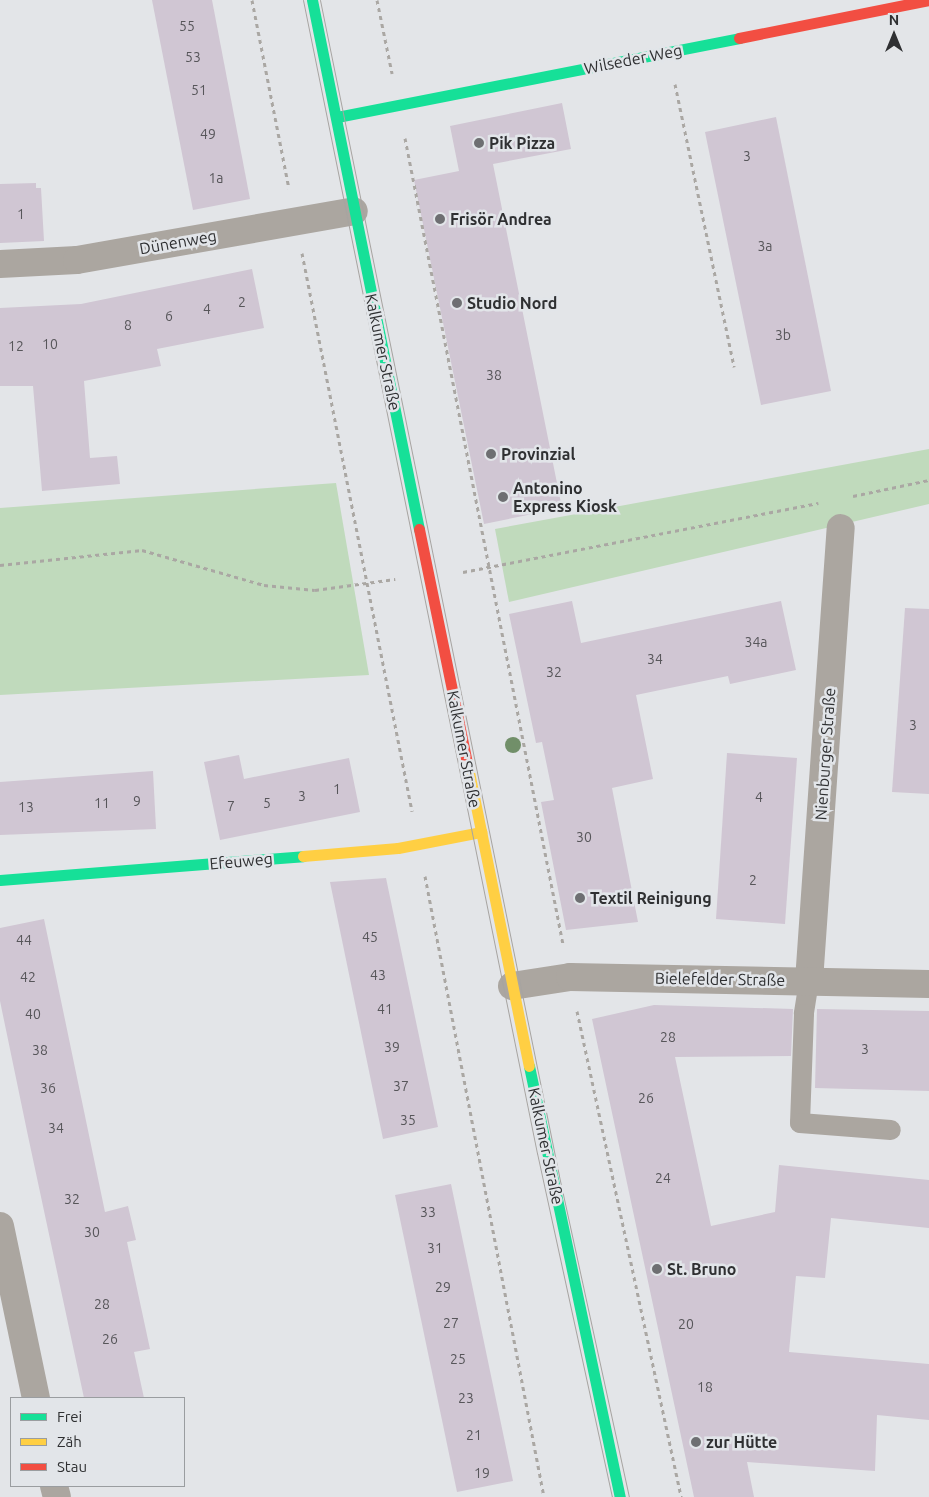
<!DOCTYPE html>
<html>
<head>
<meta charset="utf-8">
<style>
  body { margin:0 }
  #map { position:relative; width:929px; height:1497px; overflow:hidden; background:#e3e5e8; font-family:Ubuntu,sans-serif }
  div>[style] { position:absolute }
  .green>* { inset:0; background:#c0dabc }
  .building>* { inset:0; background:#d0c6d3 }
  .path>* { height:3px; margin-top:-1.5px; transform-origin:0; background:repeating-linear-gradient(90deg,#aaa7a3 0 4px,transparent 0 8px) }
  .lane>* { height:20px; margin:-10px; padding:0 10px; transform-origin:10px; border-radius:10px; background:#aba6a0 }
  .street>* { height:28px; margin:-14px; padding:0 14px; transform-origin:14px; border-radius:14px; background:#aba6a0 }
  .fast>* { height:11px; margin:-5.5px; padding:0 5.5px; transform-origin:5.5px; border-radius:5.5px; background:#16e098 }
  .slow>* { height:11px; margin:-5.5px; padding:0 5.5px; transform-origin:5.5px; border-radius:5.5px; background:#ffcf43 }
  .jam>* { height:11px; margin:-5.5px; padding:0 5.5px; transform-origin:5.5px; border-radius:5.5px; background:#f24e42 }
  .tram>* { height:1px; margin:-0.5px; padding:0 0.5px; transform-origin:0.5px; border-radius:0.5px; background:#a7a4a1 }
  .trees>* { width:16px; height:16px; margin:-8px; border-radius:50%; background:#718f69 }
  .dots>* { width:14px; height:14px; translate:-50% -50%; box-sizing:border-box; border:2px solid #e2e5e9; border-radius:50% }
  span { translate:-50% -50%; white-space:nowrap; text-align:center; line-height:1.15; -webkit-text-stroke:5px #e2e5e9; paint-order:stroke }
  .number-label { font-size:14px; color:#57565a }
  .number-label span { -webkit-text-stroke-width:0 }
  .street-label { font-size:16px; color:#2f3032 }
  .poi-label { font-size:16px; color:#2f3032; font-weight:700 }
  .left { translate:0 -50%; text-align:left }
  .legend { position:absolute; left:10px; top:1397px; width:175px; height:90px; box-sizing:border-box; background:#e2e5e9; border:1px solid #9a9da0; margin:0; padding:6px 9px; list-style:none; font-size:15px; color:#2f3032 }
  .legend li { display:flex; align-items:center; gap:10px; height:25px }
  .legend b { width:25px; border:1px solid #9a9da0 }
  .north { position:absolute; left:869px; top:10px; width:50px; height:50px; -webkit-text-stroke:4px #e2e5e9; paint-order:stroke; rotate:0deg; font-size:14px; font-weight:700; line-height:20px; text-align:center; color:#2f3032 }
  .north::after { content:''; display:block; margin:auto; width:18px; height:22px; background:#2f3032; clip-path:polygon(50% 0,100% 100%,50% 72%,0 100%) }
</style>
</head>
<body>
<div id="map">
  <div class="green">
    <div style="clip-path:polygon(929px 449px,929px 504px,509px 602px,495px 529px)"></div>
    <div style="clip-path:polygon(336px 483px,369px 675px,0 695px,0 508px)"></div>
  </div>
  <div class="building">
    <div style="clip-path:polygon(152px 0,212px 0,250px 199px,193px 210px)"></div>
    <div style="clip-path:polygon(562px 103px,571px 149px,493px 164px,562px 508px,484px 524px,414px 180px,459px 171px,450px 126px)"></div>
    <div style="clip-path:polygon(776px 117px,831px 391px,761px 405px,705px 132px)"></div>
    <div style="clip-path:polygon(36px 183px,36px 188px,41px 188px,44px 241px,0 243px,0 184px)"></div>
    <div style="clip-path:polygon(252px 269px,264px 328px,157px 349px,161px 366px,84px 381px,90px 458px,117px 456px,120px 484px,42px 491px,33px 386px,0 386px,0 308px,81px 304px)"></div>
    <div style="clip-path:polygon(572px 601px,581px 643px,781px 601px,796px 670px,730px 684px,728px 676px,636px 695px,653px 779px,612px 788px,638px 922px,566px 930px,541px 802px,554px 800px,542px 742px,536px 743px,509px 614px)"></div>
    <div style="clip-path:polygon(905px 608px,929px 609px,929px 794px,892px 792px)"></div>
    <div style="clip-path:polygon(727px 753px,797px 758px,785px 924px,716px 919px)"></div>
    <div style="clip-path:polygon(239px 755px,244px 779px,349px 758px,360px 812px,220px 840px,204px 762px)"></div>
    <div style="clip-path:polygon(153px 771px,156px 829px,0 835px,0 782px)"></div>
    <div style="clip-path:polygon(386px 878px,438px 1127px,383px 1139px,330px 882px)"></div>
    <div style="clip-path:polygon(44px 919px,105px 1212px,128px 1206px,136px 1240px,127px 1242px,150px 1349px,134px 1352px,144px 1398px,84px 1398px,28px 1136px,0 1001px,0 928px)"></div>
    <div style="clip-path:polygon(654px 1005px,793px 1009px,791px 1056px,675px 1057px,711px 1226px,775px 1212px,779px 1165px,929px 1180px,929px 1228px,831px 1218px,825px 1278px,796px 1276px,789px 1352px,929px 1364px,929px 1420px,877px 1415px,875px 1471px,747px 1462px,754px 1497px,694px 1497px,592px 1019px)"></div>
    <div style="clip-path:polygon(817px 1009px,929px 1011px,929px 1091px,815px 1088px)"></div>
    <div style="clip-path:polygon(451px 1184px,513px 1481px,457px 1492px,395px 1195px)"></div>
  </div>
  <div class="path">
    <div style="left:252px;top:0;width:192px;rotate:78.9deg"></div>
    <div style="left:377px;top:0;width:75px;rotate:78.4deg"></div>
    <div style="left:675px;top:84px;width:289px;rotate:78.2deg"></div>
    <div style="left:405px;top:138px;width:821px;rotate:78.91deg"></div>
    <div style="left:302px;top:253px;width:569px;rotate:78.85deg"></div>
    <div style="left:853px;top:496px;width:78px;rotate:-11.9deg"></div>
    <div style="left:0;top:565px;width:143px;rotate:-6deg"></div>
    <div style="left:142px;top:550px;width:127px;rotate:16deg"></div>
    <div style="left:264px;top:585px;width:51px;rotate:5.6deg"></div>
    <div style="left:315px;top:590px;width:81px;rotate:-7.8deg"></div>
    <div style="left:463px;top:572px;width:362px;rotate:-11deg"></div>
    <div style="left:425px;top:876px;width:632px;rotate:79.15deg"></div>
    <div style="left:577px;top:1011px;width:497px;rotate:77.9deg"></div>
  </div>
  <div class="lane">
    <div style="left:809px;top:981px;width:33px;rotate:99deg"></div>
    <div style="left:804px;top:1014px;width:109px;rotate:92.1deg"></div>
    <div style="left:800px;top:1123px;width:91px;rotate:4.4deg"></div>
  </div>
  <div class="street">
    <div style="left:0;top:264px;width:77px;rotate:-3deg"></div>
    <div style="left:77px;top:260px;width:281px;rotate:-10deg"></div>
    <div style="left:809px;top:981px;width:454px;rotate:-86deg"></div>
    <div style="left:512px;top:986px;width:59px;rotate:-8.8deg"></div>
    <div style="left:570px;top:977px;width:359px;rotate:1.1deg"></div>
    <div style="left:0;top:1226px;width:176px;rotate:78.2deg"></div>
    <div style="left:54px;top:1486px;width:11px;rotate:75deg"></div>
  </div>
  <div class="fast">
    <div style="left:312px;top:0;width:540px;rotate:78.57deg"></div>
    <div style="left:337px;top:117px;width:410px;rotate:-11.1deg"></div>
    <div style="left:0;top:880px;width:304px;rotate:-4.5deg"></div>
    <div style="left:529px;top:1066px;width:441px;rotate:78.1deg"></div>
  </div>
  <div class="slow">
    <div style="left:468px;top:767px;width:305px;rotate:78.5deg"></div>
    <div style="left:303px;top:856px;width:95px;rotate:-4.8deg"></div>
    <div style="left:398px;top:848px;width:85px;rotate:-10.9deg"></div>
  </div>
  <div class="jam">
    <div style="left:739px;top:38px;width:194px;rotate:-11.3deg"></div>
    <div style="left:419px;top:529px;width:243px;rotate:78.4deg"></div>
  </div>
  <div class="tram">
    <div style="left:303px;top:0;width:1177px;rotate:78.53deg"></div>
    <div style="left:537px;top:1153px;width:352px;rotate:77.7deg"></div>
    <div style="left:320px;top:0;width:1200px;rotate:78.51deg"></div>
    <div style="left:559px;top:1176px;width:329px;rotate:77.7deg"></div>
  </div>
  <div class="trees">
    <div style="left:513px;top:745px"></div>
  </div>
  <div class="dots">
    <div style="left:479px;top:143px;background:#6e6f72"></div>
    <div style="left:440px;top:219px;background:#6e6f72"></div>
    <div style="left:457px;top:303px;background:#6e6f72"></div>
    <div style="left:491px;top:454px;background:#6e6f72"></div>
    <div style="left:503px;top:497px;background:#6e6f72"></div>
    <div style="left:580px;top:898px;background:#6e6f72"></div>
    <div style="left:657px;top:1269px;background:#6e6f72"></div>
    <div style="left:696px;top:1442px;background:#6e6f72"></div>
  </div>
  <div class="number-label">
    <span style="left:187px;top:26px">55</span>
    <span style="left:193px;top:57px">53</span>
    <span style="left:199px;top:90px">51</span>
    <span style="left:208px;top:134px">49</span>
    <span style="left:747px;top:156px">3</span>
    <span style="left:216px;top:178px">1a</span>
    <span style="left:21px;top:214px">1</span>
    <span style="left:765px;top:246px">3a</span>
    <span style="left:242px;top:302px">2</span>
    <span style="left:207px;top:309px">4</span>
    <span style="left:169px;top:316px">6</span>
    <span style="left:128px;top:325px">8</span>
    <span style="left:783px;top:335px">3b</span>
    <span style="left:50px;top:344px">10</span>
    <span style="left:16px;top:346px">12</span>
    <span style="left:494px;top:375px">38</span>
    <span style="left:756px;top:642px">34a</span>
    <span style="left:655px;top:659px">34</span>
    <span style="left:554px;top:672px">32</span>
    <span style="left:913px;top:725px">3</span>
    <span style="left:337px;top:789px">1</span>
    <span style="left:302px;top:796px">3</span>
    <span style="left:759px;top:797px">4</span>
    <span style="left:137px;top:801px">9</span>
    <span style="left:102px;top:803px">11</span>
    <span style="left:267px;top:803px">5</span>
    <span style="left:231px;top:806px">7</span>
    <span style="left:26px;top:807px">13</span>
    <span style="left:584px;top:837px">30</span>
    <span style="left:753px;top:880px">2</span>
    <span style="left:370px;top:937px">45</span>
    <span style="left:24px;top:940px">44</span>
    <span style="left:378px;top:975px">43</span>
    <span style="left:28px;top:977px">42</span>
    <span style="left:385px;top:1009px">41</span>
    <span style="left:33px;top:1014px">40</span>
    <span style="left:668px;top:1037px">28</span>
    <span style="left:392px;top:1047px">39</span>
    <span style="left:865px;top:1049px">3</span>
    <span style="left:40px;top:1050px">38</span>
    <span style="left:401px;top:1086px">37</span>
    <span style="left:48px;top:1088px">36</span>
    <span style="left:646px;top:1098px">26</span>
    <span style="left:408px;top:1120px">35</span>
    <span style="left:56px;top:1128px">34</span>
    <span style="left:663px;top:1178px">24</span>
    <span style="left:72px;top:1199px">32</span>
    <span style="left:428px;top:1212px">33</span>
    <span style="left:92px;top:1232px">30</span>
    <span style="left:435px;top:1248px">31</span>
    <span style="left:443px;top:1287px">29</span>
    <span style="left:102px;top:1304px">28</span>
    <span style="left:451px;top:1323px">27</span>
    <span style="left:686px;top:1324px">20</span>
    <span style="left:110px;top:1339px">26</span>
    <span style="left:458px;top:1359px">25</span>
    <span style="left:705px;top:1387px">18</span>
    <span style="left:466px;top:1398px">23</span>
    <span style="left:474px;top:1435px">21</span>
    <span style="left:482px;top:1473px">19</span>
  </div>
  <div class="street-label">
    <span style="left:633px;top:59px;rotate:-11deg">Wilseder Weg</span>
    <span style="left:178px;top:242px;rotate:-10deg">Dünenweg</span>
    <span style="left:383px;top:352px;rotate:78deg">Kalkumer Straße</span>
    <span style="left:464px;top:749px;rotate:79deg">Kalkumer Straße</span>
    <span style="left:825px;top:754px;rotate:-86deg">Nienburger Straße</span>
    <span style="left:241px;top:861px;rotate:-5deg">Efeuweg</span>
    <span style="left:720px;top:979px;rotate:1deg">Bielefelder Straße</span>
    <span style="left:546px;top:1146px;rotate:78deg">Kalkumer Straße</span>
  </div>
  <div class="poi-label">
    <span class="left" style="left:489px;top:143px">Pik Pizza</span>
    <span class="left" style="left:450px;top:219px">Frisör Andrea</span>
    <span class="left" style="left:467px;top:303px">Studio Nord</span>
    <span class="left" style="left:501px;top:454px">Provinzial</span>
    <span class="left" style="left:513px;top:497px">Antonino<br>Express Kiosk</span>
    <span class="left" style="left:590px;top:898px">Textil Reinigung</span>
    <span class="left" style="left:667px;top:1269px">St. Bruno</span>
    <span class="left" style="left:706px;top:1442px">zur Hütte</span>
  </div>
  <ul class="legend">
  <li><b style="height:6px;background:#16e098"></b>Frei</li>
  <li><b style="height:6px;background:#ffcf43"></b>Zäh</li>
  <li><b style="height:6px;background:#f24e42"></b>Stau</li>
  </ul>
  <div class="north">N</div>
</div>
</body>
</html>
